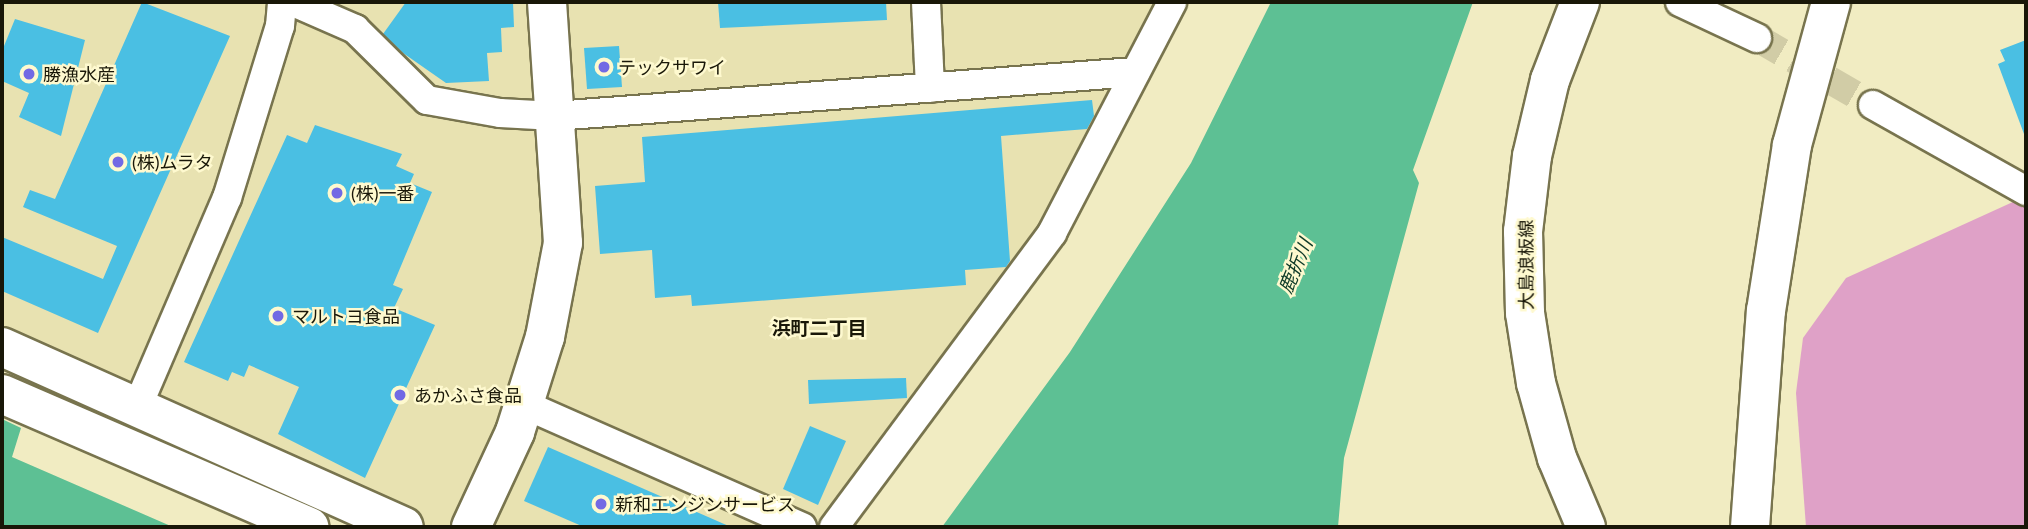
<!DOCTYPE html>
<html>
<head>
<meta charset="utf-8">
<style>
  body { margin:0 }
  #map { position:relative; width:2028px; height:529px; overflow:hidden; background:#f1ecc2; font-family:Lato,"Noto Sans JP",sans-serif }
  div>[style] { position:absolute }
  .built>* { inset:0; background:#e8e2b1 }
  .green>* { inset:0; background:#dfa1c7 }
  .water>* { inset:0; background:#5dc094 }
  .building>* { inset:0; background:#4abfe3 }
  .street-tunnel>* { height:28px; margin-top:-14px; transform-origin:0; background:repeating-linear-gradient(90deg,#d1cca6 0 28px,transparent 0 42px) }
  .roads { filter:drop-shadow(2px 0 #78744e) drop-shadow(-2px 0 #78744e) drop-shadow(0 2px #78744e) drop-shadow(0 -2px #78744e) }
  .street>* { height:28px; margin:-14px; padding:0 14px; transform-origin:14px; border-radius:14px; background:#fff }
  .secondary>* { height:38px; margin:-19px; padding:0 19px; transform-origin:19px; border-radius:19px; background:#fff }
  .dots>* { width:19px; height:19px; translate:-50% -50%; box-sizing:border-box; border:4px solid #fef9cf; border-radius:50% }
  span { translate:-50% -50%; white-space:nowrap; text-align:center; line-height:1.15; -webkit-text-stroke:5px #fef9cf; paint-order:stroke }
  .poi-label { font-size:18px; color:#191708 }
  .left { translate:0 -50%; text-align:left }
  .street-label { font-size:18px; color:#191708 }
  .water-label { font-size:19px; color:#0f3b29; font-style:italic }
  .neighbourhood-label { font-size:19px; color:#191708; font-weight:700 }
  .frame { position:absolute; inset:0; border:4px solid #191708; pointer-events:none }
</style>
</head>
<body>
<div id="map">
  <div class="built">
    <div style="clip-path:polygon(2px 2px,1177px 2px,1104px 132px,835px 527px,404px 527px,2px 345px)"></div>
  </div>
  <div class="green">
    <div style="clip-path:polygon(2026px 196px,2026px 527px,1806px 527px,1796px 393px,1803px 338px,1846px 278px)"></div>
  </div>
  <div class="water">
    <div style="clip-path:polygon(1271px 2px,1473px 2px,1413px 170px,1419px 183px,1344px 458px,1338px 527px,942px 527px,1070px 352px,1191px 163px)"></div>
    <div style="clip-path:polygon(2px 419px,21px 428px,12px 457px,173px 527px,2px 527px)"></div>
  </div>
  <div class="building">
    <div style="clip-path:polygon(142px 2px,230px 36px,98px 333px,2px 291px,2px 237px,103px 279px,117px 246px,23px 207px,30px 190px,55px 199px)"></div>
    <div style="clip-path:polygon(406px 2px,513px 2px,514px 27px,501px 28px,502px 52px,487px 53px,489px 81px,446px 83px,403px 53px,383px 34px)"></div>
    <div style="clip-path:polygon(718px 2px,886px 2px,887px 20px,720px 28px)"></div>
    <div style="clip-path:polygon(15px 19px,85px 40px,61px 136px,19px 117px,29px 93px,2px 81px,2px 51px)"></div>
    <div style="clip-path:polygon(2026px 40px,2026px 134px,2024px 134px,1998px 64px,2005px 61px,2000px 50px)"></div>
    <div style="clip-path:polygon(619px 46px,622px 87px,587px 89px,584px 48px)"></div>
    <div style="clip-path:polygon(1092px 100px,1094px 116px,1087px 129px,1001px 136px,1010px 261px,1006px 267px,965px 270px,966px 285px,692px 306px,691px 295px,655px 298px,652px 250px,600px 254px,595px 186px,645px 182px,642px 137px)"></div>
    <div style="clip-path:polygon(315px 125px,402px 154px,396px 166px,414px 174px,410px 183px,432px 192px,393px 285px,403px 289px,394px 308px,435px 325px,365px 478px,278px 434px,299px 387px,249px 365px,244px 377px,232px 372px,228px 381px,184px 362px,287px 135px,307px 143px)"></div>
    <div style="clip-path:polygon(906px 378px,907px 398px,809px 404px,808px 380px)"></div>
    <div style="clip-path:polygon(810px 426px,846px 441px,818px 505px,783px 489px)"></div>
    <div style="clip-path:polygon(548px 447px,731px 527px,584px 527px,524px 501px)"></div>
  </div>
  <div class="street-tunnel">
    <div style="left:1757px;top:38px;width:134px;rotate:30deg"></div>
  </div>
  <div class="roads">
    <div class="street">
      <div style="left:293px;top:2px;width:68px;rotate:23.5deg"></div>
      <div style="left:355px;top:29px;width:101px;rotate:44.6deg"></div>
      <div style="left:427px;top:100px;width:74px;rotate:10.1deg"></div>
      <div style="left:500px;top:113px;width:55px;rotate:3.1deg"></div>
      <div style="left:555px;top:116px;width:582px;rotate:-4.34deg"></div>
      <div style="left:926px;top:2px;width:86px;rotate:87.3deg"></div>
      <div style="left:1680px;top:2px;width:85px;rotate:25.1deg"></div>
      <div style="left:1873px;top:105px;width:176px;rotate:29.3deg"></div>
      <div style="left:523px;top:404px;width:305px;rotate:23.8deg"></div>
      <div style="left:136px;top:410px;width:231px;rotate:-66.8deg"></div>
      <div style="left:227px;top:198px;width:180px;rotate:-72.9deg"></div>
      <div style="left:280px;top:26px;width:24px;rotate:-85deg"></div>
      <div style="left:834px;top:527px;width:366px;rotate:-53.4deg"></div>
      <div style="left:1052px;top:233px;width:260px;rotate:-62.5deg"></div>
    </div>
    <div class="secondary">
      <div style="left:1580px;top:2px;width:84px;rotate:111deg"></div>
      <div style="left:1550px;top:80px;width:78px;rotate:103.3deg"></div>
      <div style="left:1532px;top:156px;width:76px;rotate:96.8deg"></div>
      <div style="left:1523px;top:231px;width:82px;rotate:88.6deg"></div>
      <div style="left:1525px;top:313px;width:71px;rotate:81.1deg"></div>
      <div style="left:1536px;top:383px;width:78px;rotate:74.4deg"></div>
      <div style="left:1557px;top:458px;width:75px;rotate:67.2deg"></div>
      <div style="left:2px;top:347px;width:440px;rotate:24.1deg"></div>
      <div style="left:2px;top:394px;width:335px;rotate:23.4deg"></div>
      <div style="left:471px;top:527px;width:105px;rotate:-65.1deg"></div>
      <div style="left:515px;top:432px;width:100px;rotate:-72.5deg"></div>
      <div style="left:545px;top:337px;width:96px;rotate:-79.2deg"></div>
      <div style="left:563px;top:243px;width:242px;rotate:-93.8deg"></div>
      <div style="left:1750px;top:527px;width:217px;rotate:-85.8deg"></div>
      <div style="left:1766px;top:311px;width:168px;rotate:-81.1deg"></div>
      <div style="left:1792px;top:145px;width:148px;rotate:-74.7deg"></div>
    </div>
  </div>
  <div class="dots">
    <div style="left:604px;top:67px;background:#726ae4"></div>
    <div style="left:29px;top:74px;background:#726ae4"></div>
    <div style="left:118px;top:162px;background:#726ae4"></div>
    <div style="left:337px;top:193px;background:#726ae4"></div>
    <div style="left:278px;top:316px;background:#726ae4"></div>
    <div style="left:400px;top:395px;background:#726ae4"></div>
    <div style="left:601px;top:504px;background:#726ae4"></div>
  </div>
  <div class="poi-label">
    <span class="left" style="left:618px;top:67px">テックサワイ</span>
    <span class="left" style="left:43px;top:74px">勝漁水産</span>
    <span class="left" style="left:132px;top:162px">(株)ムラタ</span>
    <span class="left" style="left:351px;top:193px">(株)一番</span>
    <span class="left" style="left:292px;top:316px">マルトヨ食品</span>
    <span class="left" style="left:414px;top:395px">あかふさ食品</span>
    <span class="left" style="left:615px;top:504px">新和エンジンサービス</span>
  </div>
  <div class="street-label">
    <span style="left:1526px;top:265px;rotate:-90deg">大島浪板線</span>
  </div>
  <div class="water-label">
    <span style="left:1295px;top:266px;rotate:-67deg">鹿折川</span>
  </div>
  <div class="neighbourhood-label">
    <span style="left:819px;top:328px">浜町二丁目</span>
  </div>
  <div class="frame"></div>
</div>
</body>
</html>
